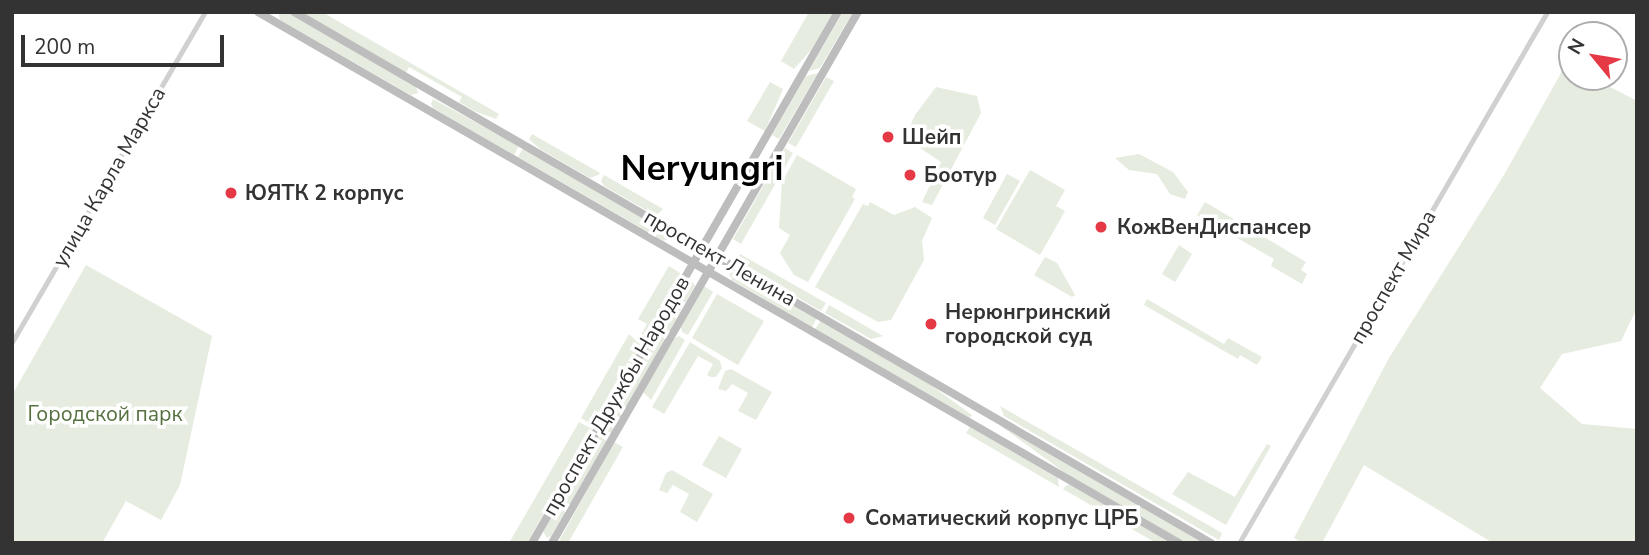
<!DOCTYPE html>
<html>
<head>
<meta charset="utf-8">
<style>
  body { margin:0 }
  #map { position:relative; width:1649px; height:555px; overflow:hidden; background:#fff; font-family:"Nunito Sans",sans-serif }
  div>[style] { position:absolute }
  .green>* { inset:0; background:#e6ecdf }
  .street>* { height:5px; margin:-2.5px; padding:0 2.5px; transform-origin:2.5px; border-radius:2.5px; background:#d0d0d0 }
  .secondary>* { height:8px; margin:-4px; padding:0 4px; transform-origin:4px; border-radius:4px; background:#bdbdbd }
  .dots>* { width:19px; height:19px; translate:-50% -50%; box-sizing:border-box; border:4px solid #fff; border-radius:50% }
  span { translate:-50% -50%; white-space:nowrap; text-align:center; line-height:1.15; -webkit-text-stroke:7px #fff; paint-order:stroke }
  .poi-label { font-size:21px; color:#333; font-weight:700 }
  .left { translate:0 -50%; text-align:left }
  .street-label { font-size:21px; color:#333 }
  .park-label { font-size:21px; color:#56703f }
  .town-label { font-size:35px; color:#000; font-weight:700 }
  .frame { position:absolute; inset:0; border:14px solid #333; pointer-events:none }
  .north { position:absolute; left:1558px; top:21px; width:70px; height:70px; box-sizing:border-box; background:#fff; border:2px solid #adadad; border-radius:50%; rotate:300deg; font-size:19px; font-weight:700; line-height:28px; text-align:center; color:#333 }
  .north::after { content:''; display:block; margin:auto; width:24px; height:32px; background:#e63946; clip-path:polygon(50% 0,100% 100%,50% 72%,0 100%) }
  .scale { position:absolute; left:21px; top:35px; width:203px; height:32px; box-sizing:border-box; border:4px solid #333; border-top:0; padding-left:9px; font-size:21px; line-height:24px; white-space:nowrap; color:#333; -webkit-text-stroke:5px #fff; paint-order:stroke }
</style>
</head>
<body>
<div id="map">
  <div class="green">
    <div style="clip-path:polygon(278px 12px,286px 12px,416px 87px,418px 93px,411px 95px,280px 20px)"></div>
    <div style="clip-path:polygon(301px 12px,322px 12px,499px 114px,496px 119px,474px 111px,459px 102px,462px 97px,409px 67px,406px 73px)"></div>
    <div style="clip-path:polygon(809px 12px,833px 12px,812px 49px,794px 69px,781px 61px)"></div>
    <div style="clip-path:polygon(843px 12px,853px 12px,820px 68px,809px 71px)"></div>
    <div style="clip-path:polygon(1566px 64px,1572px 67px,1572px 77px,1591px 77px,1637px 101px,1637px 308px,1621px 341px,1562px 354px,1540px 388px,1582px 424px,1637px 429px,1637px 543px,1493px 543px,1364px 465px,1322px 543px,1302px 543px,1294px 538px,1389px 358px,1504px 175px)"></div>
    <div style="clip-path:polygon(818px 73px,779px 139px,772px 135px,806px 76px)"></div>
    <div style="clip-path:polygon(826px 77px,834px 81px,796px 147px,788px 143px)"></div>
    <div style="clip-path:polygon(770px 82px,783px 89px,765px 131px,747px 121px)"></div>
    <div style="clip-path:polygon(936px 87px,977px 96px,981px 113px,932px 205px,922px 202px,941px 162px,914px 144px,907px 133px,915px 115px)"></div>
    <div style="clip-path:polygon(433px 99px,519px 146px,514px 155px,433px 108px,431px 104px)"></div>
    <div style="clip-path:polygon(532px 134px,600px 173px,598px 175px,590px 178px,540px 149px,529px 139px)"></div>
    <div style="clip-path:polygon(523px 148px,669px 232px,670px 238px,664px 241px,518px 157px)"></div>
    <div style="clip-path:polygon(785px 148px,793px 153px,741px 244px,733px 239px)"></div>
    <div style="clip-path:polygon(1139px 154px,1173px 172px,1188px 192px,1185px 199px,1170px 194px,1157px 174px,1129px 170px,1115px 158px)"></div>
    <div style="clip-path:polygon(797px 155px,856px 189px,852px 197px,855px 199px,808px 282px,794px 275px,780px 253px,790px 235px,779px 228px,782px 182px)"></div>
    <div style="clip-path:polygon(1030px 170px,1065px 190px,1056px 206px,1065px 211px,1040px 255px,996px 229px)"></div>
    <div style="clip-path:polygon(1007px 174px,1020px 181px,995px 225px,983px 218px)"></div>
    <div style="clip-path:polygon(604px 175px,663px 209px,658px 214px,653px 214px,604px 186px,601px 181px)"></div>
    <div style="clip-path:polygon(870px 202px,894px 215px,915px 207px,932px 218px,922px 241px,924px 260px,891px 320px,878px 322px,815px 287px,863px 204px,868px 206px)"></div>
    <div style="clip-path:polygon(1205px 202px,1306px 262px,1301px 270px,1307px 274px,1302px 284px,1271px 266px,1274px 259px,1197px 215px)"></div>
    <div style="clip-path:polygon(1179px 245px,1192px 254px,1175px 282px,1162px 274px)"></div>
    <div style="clip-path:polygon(740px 254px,826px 303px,821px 311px,736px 262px)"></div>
    <div style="clip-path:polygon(1045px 257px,1057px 263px,1075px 295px,1072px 297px,1034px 275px)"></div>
    <div style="clip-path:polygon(86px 265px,212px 336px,180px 485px,161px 520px,126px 501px,102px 543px,12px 543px,12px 395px)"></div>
    <div style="clip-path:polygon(669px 266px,680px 273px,677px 282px,647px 333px,641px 335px,647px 324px,638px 319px)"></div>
    <div style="clip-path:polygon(735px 271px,817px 318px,812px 327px,732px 280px,729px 274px)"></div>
    <div style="clip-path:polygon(690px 279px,695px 286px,610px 435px,601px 430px)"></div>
    <div style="clip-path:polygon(704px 286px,713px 292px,688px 335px,682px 332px,681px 326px)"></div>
    <div style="clip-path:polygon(717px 294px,764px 321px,738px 365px,692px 338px)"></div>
    <div style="clip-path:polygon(1147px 299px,1224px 344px,1228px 338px,1262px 357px,1257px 365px,1240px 355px,1238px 359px,1144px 305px)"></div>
    <div style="clip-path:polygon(829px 305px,883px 336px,871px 339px,825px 313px)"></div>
    <div style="clip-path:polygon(821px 320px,917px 375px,972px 415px,970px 418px,815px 329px)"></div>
    <div style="clip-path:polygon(629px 334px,641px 345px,594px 426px,581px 418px)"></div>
    <div style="clip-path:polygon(679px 336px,685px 340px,651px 400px,643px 392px,675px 338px)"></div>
    <div style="clip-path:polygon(690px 342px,720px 361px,722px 368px,716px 377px,711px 377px,707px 375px,713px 364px,698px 356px,664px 414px,652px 407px)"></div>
    <div style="clip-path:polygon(731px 369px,772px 392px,756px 420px,738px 411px,748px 393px,732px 384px,726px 391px,718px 389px,725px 371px)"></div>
    <div style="clip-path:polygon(1000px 406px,1222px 533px,1219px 540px,1004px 416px)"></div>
    <div style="clip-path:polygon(579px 422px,592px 429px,527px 543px,509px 543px)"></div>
    <div style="clip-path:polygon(998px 424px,1206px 543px,1186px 543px,1068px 475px)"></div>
    <div style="clip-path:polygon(970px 427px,1058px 478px,1059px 487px,966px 433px)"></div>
    <div style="clip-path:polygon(599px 433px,608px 438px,551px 536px,547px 538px,543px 531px)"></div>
    <div style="clip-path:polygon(719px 436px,742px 449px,726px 478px,702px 465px)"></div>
    <div style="clip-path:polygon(614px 442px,623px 447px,568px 543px,558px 543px)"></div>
    <div style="clip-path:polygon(1267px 444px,1271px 446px,1226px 525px,1172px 494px,1188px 472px,1235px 497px)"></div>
    <div style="clip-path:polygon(672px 470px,713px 494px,697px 522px,680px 512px,689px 494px,673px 485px,667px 493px,659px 490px,666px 473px)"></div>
    <div style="clip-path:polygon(1067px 485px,1071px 485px,1171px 543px,1156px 543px,1063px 489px)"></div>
  </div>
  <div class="street">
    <div style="left:12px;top:342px;width:382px;rotate:-59.7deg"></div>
    <div style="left:1239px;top:543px;width:614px;rotate:-59.88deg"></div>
  </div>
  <div class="secondary">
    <div style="left:258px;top:12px;width:1063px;rotate:29.97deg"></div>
    <div style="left:294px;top:12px;width:1060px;rotate:30.07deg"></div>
    <div style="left:532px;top:543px;width:613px;rotate:-60.05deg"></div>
    <div style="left:552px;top:543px;width:613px;rotate:-60.05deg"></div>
  </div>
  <div class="dots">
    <div style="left:888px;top:137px;background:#e63946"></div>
    <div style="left:910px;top:175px;background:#e63946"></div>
    <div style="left:231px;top:193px;background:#e63946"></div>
    <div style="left:1101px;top:227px;background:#e63946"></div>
    <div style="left:931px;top:324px;background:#e63946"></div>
    <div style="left:849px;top:518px;background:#e63946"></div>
  </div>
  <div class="poi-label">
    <span class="left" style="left:902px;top:137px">Шейп</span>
    <span class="left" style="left:924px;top:175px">Боотур</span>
    <span class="left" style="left:245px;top:193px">ЮЯТК 2 корпус</span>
    <span class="left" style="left:1117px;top:227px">КожВенДиспансер</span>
    <span class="left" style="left:945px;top:324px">Нерюнгринский<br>городской суд</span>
    <span class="left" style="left:865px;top:518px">Соматический корпус ЦРБ</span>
  </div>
  <div class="street-label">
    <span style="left:109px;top:177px;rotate:-60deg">улица Карла Маркса</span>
    <span style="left:720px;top:258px;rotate:30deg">проспект Ленина</span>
    <span style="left:1393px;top:277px;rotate:-60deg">проспект Мира</span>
    <span style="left:616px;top:396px;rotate:-60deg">проспект Дружбы Народов</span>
  </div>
  <div class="park-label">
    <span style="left:105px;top:414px">Городской парк</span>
  </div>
  <div class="town-label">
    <span style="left:702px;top:169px">Neryungri</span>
  </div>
  <div class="frame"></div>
  <div class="north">N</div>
  <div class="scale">200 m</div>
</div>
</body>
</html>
